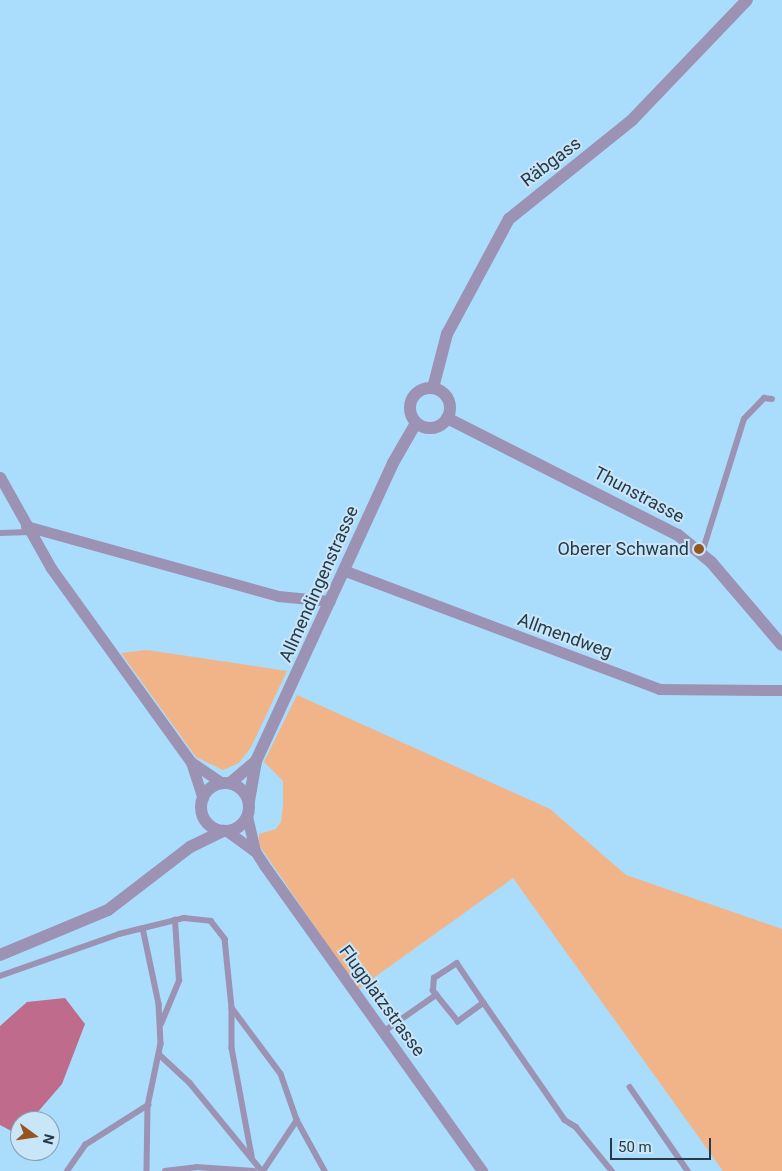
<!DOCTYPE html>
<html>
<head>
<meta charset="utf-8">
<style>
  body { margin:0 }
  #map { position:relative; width:782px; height:1171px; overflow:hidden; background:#aadcfb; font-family:Roboto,sans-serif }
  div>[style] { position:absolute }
  .green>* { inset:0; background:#f1b488 }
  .water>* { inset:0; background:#bf6b8b }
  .service>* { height:5.5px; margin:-2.75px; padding:0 2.75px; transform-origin:2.75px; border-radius:2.75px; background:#9b92b4 }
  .minor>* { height:11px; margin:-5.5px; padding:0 5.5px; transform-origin:5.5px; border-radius:5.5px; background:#9b92b4 }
  .tertiary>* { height:12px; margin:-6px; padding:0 6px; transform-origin:6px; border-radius:6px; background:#9b92b4 }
  .tertiary>.ring { margin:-6px; padding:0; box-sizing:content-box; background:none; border:12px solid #9b92b4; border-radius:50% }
  .dots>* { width:14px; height:14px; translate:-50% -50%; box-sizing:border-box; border:2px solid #c9e6f9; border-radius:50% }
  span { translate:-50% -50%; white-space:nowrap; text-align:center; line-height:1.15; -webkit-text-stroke:4px #c9e6f9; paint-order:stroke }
  .street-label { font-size:18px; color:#273a47 }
  .poi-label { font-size:18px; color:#273a47 }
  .right { translate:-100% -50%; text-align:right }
  .north { position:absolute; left:10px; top:1111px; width:50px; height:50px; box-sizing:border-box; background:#c9e6f9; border:1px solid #88a1b2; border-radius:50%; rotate:104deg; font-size:14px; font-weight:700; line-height:20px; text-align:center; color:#273a47 }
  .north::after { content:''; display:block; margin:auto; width:18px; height:22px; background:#95551e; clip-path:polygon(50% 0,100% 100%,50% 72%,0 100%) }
  .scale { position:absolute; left:610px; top:1138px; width:101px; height:22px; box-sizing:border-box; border:2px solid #273a47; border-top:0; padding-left:6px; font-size:15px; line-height:18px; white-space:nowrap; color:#273a47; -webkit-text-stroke:4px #c9e6f9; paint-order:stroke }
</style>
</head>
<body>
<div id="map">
  <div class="green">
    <div style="clip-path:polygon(147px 650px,287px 671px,251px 747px,239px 763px,223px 770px,196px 757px,121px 653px)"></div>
    <div style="clip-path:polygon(297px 695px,550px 809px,626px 875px,782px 929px,782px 1171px,723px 1171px,513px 878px,358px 989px,259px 845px,259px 834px,276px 829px,281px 822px,283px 806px,283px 781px,264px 762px)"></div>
  </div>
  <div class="water">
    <div style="clip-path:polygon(65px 998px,85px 1024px,62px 1084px,30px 1121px,20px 1121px,19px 1135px,0 1125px,0 1026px,27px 1002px)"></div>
  </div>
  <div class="service">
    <div style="left:0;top:533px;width:30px;rotate:-2deg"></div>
    <div style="left:702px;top:553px;width:140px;rotate:-72.6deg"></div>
    <div style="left:744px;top:419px;width:29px;rotate:-46deg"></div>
    <div style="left:764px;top:398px;width:8px;rotate:7deg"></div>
    <div style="left:143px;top:928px;width:78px;rotate:78.1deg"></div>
    <div style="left:159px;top:1004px;width:40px;rotate:87.1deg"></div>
    <div style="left:161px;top:1044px;width:63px;rotate:101.8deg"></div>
    <div style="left:148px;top:1106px;width:65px;rotate:90.9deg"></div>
    <div style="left:0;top:976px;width:126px;rotate:-19.4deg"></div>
    <div style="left:119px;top:934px;width:67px;rotate:-13.8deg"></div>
    <div style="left:184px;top:918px;width:27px;rotate:6deg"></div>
    <div style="left:211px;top:921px;width:23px;rotate:52deg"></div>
    <div style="left:225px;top:939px;width:69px;rotate:84.2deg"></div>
    <div style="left:232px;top:1008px;width:82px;rotate:53.4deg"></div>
    <div style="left:281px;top:1074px;width:49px;rotate:70.8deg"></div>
    <div style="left:297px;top:1120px;width:58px;rotate:61.2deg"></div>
    <div style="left:484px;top:1003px;width:32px;rotate:144deg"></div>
    <div style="left:458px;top:1022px;width:40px;rotate:-129deg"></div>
    <div style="left:433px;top:991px;width:13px;rotate:-86deg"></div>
    <div style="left:434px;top:978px;width:27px;rotate:-33deg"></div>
    <div style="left:457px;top:963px;width:48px;rotate:56deg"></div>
    <div style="left:484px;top:1003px;width:142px;rotate:55.3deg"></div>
    <div style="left:565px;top:1120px;width:13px;rotate:32deg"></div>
    <div style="left:576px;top:1127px;width:57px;rotate:50.7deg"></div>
    <div style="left:232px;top:1008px;width:40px;rotate:90deg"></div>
    <div style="left:232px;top:1048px;width:110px;rotate:79.5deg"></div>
    <div style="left:161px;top:1024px;width:47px;rotate:-67.3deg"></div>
    <div style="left:179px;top:981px;width:61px;rotate:-93.8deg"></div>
    <div style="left:383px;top:1032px;width:65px;rotate:-34.9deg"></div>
    <div style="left:160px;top:1055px;width:41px;rotate:43deg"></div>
    <div style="left:190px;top:1083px;width:114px;rotate:50.7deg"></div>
    <div style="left:630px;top:1087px;width:102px;rotate:55.4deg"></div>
    <div style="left:67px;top:1171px;width:32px;rotate:-55deg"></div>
    <div style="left:85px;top:1145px;width:75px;rotate:-32.4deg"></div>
    <div style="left:165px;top:1171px;width:31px;rotate:-7deg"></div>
    <div style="left:196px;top:1167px;width:58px;rotate:3.9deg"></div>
    <div style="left:263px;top:1171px;width:61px;rotate:-56.3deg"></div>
  </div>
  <div class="minor">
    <div style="left:0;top:477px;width:104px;rotate:60.7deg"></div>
    <div style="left:51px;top:568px;width:239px;rotate:54.2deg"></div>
    <div style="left:191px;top:762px;width:38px;rotate:72deg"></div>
    <div style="left:26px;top:526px;width:262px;rotate:15.5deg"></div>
    <div style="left:278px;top:596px;width:52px;rotate:5.5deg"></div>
    <div style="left:343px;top:570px;width:338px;rotate:20.6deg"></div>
    <div style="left:659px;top:689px;width:123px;rotate:0.5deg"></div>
    <div style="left:191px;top:762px;width:37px;rotate:34deg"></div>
    <div style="left:247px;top:816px;width:36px;rotate:77deg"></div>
    <div style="left:255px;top:851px;width:17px;rotate:57deg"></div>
    <div style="left:264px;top:865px;width:376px;rotate:54.5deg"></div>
    <div style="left:227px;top:831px;width:34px;rotate:36deg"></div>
  </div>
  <div class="tertiary">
    <div class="ring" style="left:410px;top:388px;width:28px;height:28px"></div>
    <div style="left:433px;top:388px;width:56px;rotate:-75.5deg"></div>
    <div style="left:447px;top:334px;width:131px;rotate:-61.7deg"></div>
    <div style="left:509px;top:219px;width:158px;rotate:-38.8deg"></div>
    <div style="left:632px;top:120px;width:166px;rotate:-46.2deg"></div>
    <div style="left:447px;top:418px;width:259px;rotate:26.9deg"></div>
    <div style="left:678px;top:535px;width:43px;rotate:39.3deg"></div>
    <div style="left:711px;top:562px;width:109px;rotate:49.5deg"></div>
    <div style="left:230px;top:783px;width:34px;rotate:-40deg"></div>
    <div class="ring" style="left:201px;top:783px;width:36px;height:36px"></div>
    <div style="left:249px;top:801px;width:41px;rotate:-80.1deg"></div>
    <div style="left:256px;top:761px;width:328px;rotate:-65.3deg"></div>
    <div style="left:393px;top:463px;width:46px;rotate:-60.1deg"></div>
    <div style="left:0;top:955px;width:117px;rotate:-22.6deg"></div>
    <div style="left:108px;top:910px;width:103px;rotate:-37.5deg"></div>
    <div style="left:190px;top:847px;width:37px;rotate:-26deg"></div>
  </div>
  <div class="dots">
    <div style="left:699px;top:549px;background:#95551e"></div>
  </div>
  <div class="street-label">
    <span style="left:551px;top:162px;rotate:-37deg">Räbgass</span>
    <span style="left:639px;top:495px;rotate:28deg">Thunstrasse</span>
    <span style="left:319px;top:584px;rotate:-66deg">Allmendingenstrasse</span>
    <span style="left:565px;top:636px;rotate:20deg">Allmendweg</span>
    <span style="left:382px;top:1001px;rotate:54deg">Flugplatzstrasse</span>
  </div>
  <div class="poi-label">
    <span class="right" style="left:689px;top:549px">Oberer Schwand</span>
  </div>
  <div class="north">N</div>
  <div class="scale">50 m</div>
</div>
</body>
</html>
